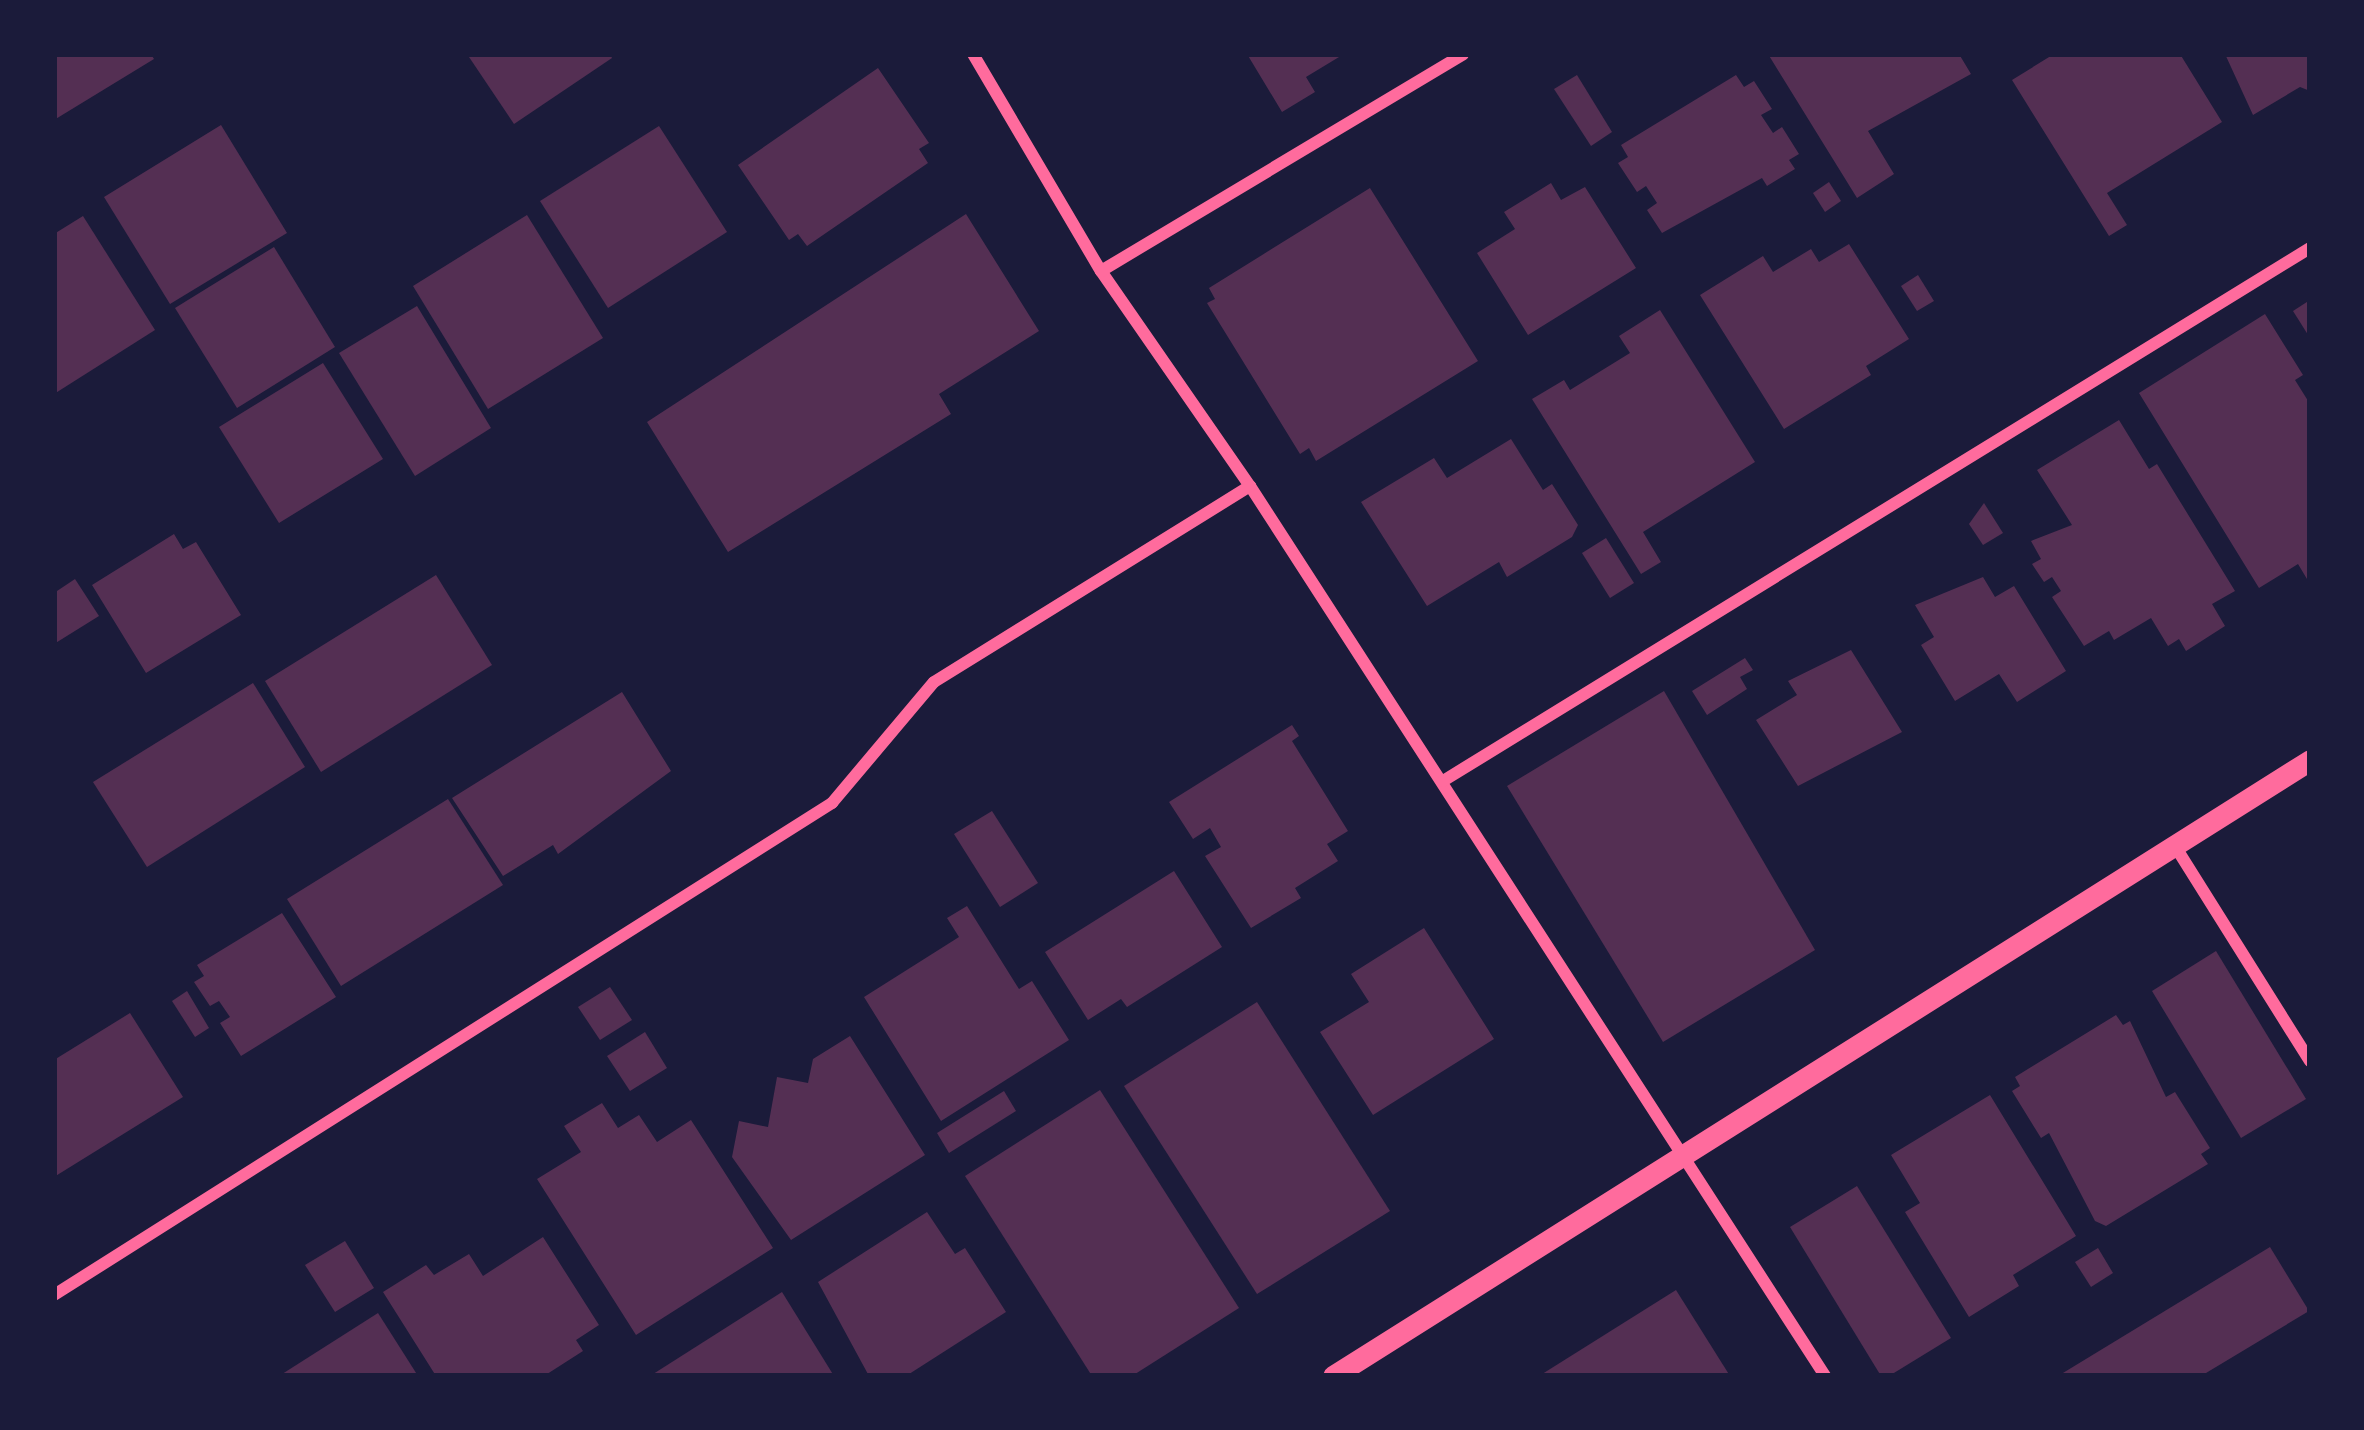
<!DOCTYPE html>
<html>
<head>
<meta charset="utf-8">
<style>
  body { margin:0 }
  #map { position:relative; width:2364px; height:1430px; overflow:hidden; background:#1b1b3a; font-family:"Roboto Serif",serif }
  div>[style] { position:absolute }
  .building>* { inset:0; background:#542f53 }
  .minor>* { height:12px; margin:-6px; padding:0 6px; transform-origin:6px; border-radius:6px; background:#ff6b9d }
  .tertiary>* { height:21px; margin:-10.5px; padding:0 10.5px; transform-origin:10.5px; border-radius:10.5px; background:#ff6b9d }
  span { translate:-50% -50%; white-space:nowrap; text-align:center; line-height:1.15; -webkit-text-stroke:9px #1b1b3a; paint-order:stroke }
  .frame { position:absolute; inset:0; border:57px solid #1b1b3a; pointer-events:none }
</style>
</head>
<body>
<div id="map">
  <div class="building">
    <div style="clip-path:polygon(54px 54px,151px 54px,154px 59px,54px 120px)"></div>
    <div style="clip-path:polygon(467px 54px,610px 54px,612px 58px,514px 124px)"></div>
    <div style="clip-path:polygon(1247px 54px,1344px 54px,1306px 77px,1315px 92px,1282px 112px)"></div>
    <div style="clip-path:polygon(1768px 54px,1959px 54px,1971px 74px,1868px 131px,1894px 174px,1857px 198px)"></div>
    <div style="clip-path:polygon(2054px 54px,2180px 54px,2222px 122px,2107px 193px,2127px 225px,2109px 236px,2012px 80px)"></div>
    <div style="clip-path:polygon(2225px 54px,2310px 54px,2310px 91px,2300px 87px,2253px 115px)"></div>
    <div style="clip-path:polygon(878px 68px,929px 143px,919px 149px,928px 163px,807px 246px,798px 234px,789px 240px,738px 165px)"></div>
    <div style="clip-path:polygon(1577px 75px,1612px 132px,1591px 146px,1554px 89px)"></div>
    <div style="clip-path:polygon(1736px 75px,1744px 87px,1754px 81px,1772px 109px,1761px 115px,1773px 133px,1782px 127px,1799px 154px,1789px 160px,1795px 169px,1767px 186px,1762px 178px,1662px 233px,1647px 210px,1657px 203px,1646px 186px,1637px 192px,1618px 163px,1628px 157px,1621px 145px)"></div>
    <div style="clip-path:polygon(221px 125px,287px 233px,170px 304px,104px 197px)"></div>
    <div style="clip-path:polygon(659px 126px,727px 232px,608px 308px,540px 201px)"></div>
    <div style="clip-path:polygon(1829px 182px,1841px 201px,1825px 212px,1813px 193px)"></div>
    <div style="clip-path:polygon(1551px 183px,1561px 200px,1585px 187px,1636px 268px,1528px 335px,1477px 253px,1515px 229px,1504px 212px)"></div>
    <div style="clip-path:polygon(1370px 188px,1478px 361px,1316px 461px,1309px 448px,1300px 454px,1207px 303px,1215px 299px,1209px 288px)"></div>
    <div style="clip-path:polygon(966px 214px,1039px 331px,939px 394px,951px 414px,728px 552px,647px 422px)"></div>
    <div style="clip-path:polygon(527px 215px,603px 338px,488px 409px,413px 286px)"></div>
    <div style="clip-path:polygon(83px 216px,155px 330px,54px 394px,54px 234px)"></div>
    <div style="clip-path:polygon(1849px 244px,1909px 339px,1866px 366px,1871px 375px,1784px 429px,1700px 295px,1763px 256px,1773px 272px,1811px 249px,1819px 262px)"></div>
    <div style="clip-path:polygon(274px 247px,335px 347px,237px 408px,175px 308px)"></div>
    <div style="clip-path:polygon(1918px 275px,1934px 301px,1917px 311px,1901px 286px)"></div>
    <div style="clip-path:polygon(2310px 300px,2310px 338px,2293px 311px)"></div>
    <div style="clip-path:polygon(417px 306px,491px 428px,415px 476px,339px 353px)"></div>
    <div style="clip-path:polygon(1660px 310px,1755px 462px,1643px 532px,1661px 562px,1641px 574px,1532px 399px,1564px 380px,1570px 390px,1630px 353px,1619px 336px)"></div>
    <div style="clip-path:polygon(2265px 314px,2303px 375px,2295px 380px,2310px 404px,2310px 584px,2298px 564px,2259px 588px,2139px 393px)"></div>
    <div style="clip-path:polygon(323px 363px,383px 459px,279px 523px,219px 427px)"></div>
    <div style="clip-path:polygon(2119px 420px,2149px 469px,2157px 464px,2235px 591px,2212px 604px,2225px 626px,2186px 651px,2179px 639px,2168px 646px,2151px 618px,2114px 640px,2109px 631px,2084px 646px,2052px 597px,2061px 591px,2052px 577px,2044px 582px,2032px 564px,2041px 559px,2031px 541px,2072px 525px,2037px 470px)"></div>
    <div style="clip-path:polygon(1511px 439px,1543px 490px,1552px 484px,1578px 525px,1572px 537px,1507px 577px,1499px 562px,1427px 606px,1361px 502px,1434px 458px,1447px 478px)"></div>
    <div style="clip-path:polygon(1984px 503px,2003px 533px,1983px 545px,1969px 524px)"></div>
    <div style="clip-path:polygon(174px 534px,183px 549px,196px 542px,241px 615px,146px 673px,92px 585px)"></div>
    <div style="clip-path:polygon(1606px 538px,1634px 583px,1610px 598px,1582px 553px)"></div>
    <div style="clip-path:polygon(436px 575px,492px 665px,321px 772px,265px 681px)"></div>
    <div style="clip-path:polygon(1983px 577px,1995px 597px,2014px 586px,2066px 671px,2017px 702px,1999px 674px,1955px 701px,1921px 645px,1934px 637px,1915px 605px)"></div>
    <div style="clip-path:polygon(75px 579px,99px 616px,54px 644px,54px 593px)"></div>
    <div style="clip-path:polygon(1851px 650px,1902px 732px,1798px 786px,1756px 720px,1797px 695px,1788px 681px)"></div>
    <div style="clip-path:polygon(1745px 658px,1753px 670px,1740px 677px,1747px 689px,1707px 715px,1692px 691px)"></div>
    <div style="clip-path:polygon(253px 683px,305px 767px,147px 867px,93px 782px)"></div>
    <div style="clip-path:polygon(1664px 691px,1815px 950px,1663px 1042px,1507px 786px)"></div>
    <div style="clip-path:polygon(622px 692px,671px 771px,558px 854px,553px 845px,503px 876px,452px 798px)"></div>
    <div style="clip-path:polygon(1292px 725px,1299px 736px,1292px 741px,1348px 831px,1327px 844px,1338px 861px,1295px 888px,1301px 898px,1251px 928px,1205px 856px,1221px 847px,1210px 828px,1193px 839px,1169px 802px)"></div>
    <div style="clip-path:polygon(448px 799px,503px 885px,341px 986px,287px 899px)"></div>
    <div style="clip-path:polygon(992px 811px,1038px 883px,1000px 907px,954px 834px)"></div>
    <div style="clip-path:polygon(1174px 871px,1222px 947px,1127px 1007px,1121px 999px,1088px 1020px,1045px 952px)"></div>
    <div style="clip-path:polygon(967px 906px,1019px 989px,1032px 981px,1069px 1040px,941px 1121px,864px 997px,959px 937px,947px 918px)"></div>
    <div style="clip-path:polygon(282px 913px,336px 997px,241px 1056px,220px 1023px,230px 1017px,219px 1001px,210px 1006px,194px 982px,204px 976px,197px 965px)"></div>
    <div style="clip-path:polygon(1424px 928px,1494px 1039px,1373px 1115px,1320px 1032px,1369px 1002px,1351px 974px)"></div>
    <div style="clip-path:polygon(2216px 951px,2306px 1099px,2241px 1138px,2152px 991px)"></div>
    <div style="clip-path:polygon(610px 987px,632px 1020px,600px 1040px,578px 1007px)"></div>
    <div style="clip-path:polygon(187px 991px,209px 1028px,195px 1037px,172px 1001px)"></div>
    <div style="clip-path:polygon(1257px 1002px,1390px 1211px,1257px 1294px,1124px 1086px)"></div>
    <div style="clip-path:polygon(130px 1013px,183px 1097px,54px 1177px,54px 1060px)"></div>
    <div style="clip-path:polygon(2116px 1015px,2123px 1025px,2130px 1021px,2166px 1097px,2175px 1092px,2210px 1148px,2201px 1154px,2208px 1164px,2106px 1226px,2095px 1221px,2049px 1133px,2041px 1138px,2012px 1091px,2020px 1086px,2015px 1077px)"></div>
    <div style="clip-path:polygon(645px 1032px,667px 1068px,630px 1091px,607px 1056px)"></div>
    <div style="clip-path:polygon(850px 1036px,925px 1155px,791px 1240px,732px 1157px,739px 1121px,768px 1127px,777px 1077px,808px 1083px,813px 1059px)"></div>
    <div style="clip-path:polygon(1100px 1090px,1239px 1308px,1132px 1376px,1092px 1376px,965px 1176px)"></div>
    <div style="clip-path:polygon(1004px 1091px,1016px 1111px,949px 1153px,937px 1133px)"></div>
    <div style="clip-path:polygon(1990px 1095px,2076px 1236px,2013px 1275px,2019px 1286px,1969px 1317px,1905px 1212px,1920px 1203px,1891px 1155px)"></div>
    <div style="clip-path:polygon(602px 1103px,618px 1128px,639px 1115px,657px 1142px,691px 1120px,773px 1248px,636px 1335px,537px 1179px,581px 1152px,564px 1126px)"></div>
    <div style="clip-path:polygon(1857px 1186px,1951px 1338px,1889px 1376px,1881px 1376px,1790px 1227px)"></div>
    <div style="clip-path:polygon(927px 1212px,955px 1254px,965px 1248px,1006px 1312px,906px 1376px,869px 1376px,818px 1282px)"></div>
    <div style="clip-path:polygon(543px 1237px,599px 1325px,576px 1340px,583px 1351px,544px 1376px,436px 1376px,383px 1292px,426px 1265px,434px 1275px,469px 1254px,483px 1276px)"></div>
    <div style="clip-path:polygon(345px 1241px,374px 1288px,335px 1312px,305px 1265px)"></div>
    <div style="clip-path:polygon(2270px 1247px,2309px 1311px,2201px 1376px,2058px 1376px)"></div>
    <div style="clip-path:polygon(2098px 1248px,2113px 1273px,2091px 1287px,2075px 1262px)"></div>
    <div style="clip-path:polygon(1676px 1290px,1730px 1376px,1539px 1376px)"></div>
    <div style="clip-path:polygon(782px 1292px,834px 1376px,650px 1376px)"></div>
    <div style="clip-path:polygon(378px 1313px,418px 1376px,279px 1376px)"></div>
  </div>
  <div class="minor">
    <div style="left:973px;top:54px;width:252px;rotate:59.5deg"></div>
    <div style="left:1101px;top:271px;width:262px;rotate:55.3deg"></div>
    <div style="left:1250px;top:486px;width:1060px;rotate:57.13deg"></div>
    <div style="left:1101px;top:271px;width:422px;rotate:-30.9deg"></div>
    <div style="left:1443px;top:781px;width:1018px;rotate:-31.58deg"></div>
    <div style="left:2175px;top:846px;width:254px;rotate:57.9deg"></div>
    <div style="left:54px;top:1295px;width:921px;rotate:-32.31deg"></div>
    <div style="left:832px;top:803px;width:158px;rotate:-49.9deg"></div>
    <div style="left:934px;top:682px;width:372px;rotate:-31.8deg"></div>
  </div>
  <div class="tertiary">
    <div style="left:1333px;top:1376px;width:1155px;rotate:-32.23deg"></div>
  </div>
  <div class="frame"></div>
</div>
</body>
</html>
